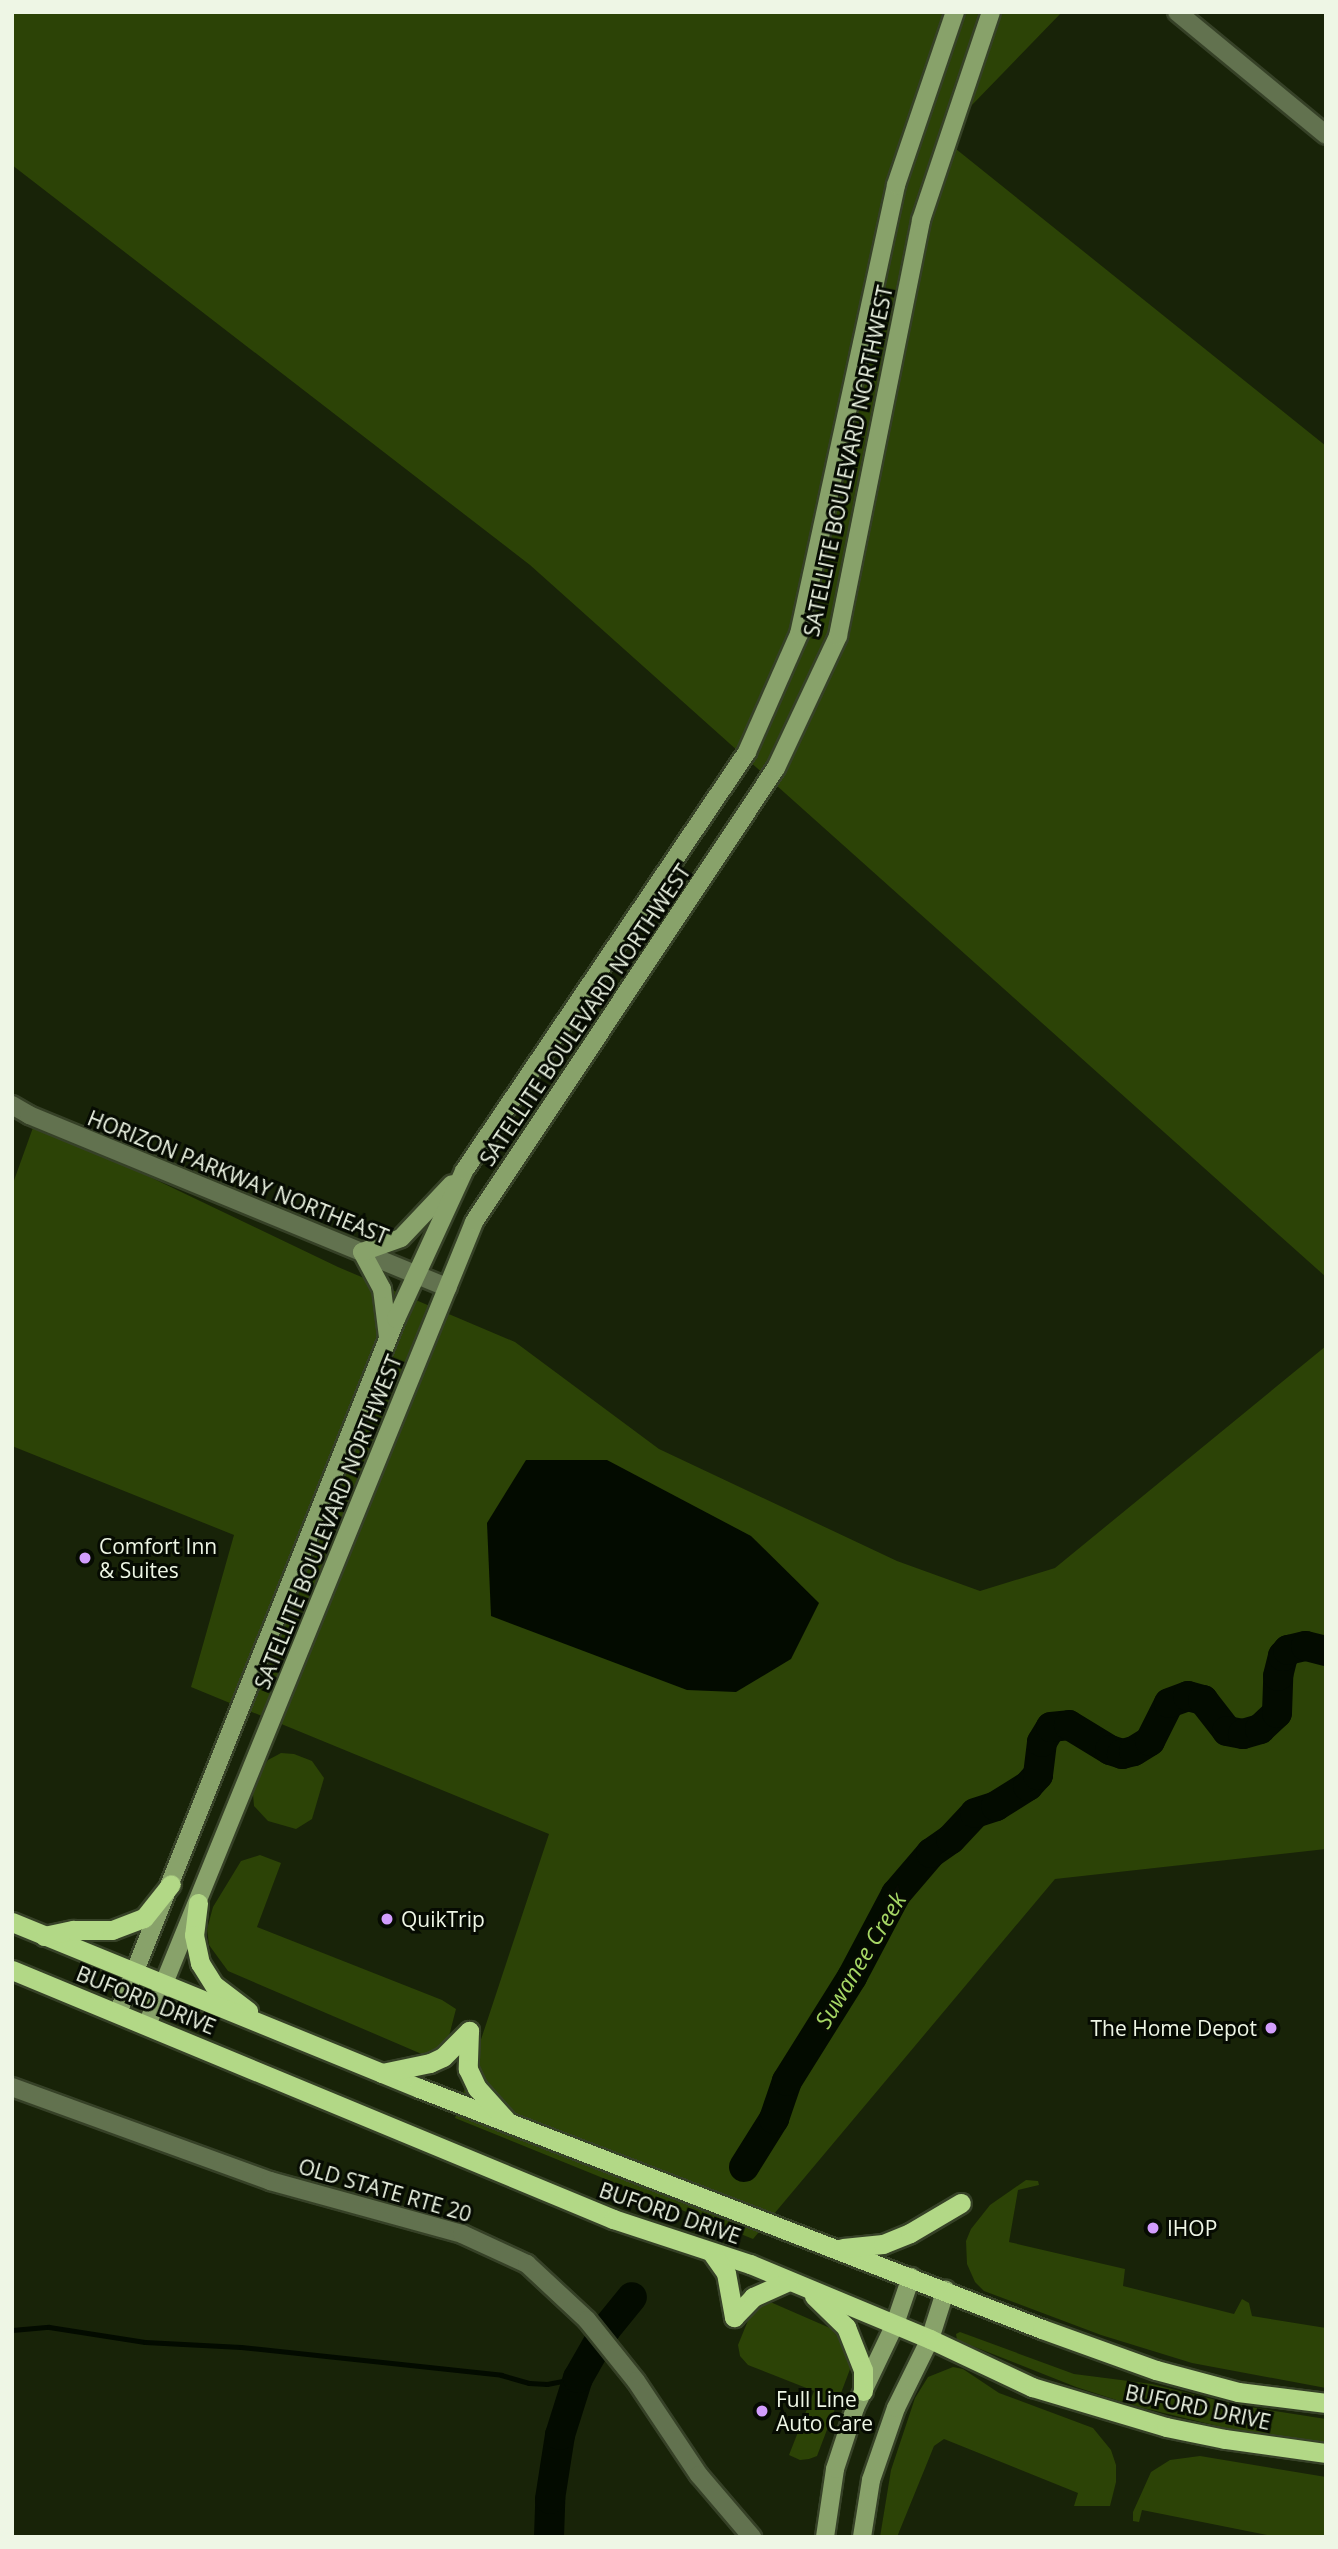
<!DOCTYPE html>
<html>
<head>
<meta charset="utf-8">
<style>
  body { margin:0 }
  #map { position:relative; width:1338px; height:2549px; overflow:hidden; background:#182308; font-family:"Open Sans",sans-serif }
  div>[style] { position:absolute }
  .green>* { inset:0; background:#2c4306 }
  .water>* { inset:0; background:#030b00 }
  .stream>* { height:5px; margin:-2.5px; padding:0 2.5px; transform-origin:2.5px; border-radius:2.5px; background:#030b00 }
  .river>* { height:30px; margin:-15px; padding:0 15px; transform-origin:15px; border-radius:15px; background:#030b00 }
  .roads { filter:drop-shadow(2px 0 #364127) drop-shadow(-2px 0 #364127) drop-shadow(0 2px #364127) drop-shadow(0 -2px #364127) }
  .minor>* { height:18px; margin:-9px; padding:0 9px; transform-origin:9px; border-radius:9px; background:#62724f }
  .secondary>* { height:18px; margin:-9px; padding:0 9px; transform-origin:9px; border-radius:9px; background:#88a26a }
  .trunk>* { height:19px; margin:-9.5px; padding:0 9.5px; transform-origin:9.5px; border-radius:9.5px; background:#b2d886 }
  .dots>* { width:19px; height:19px; translate:-50% -50%; box-sizing:border-box; border:4px solid #060b02; border-radius:50% }
  span { translate:-50% -50%; white-space:nowrap; text-align:center; line-height:1.15; -webkit-text-stroke:6px #060b02; paint-order:stroke }
  .street-label { font-size:21px; color:#eef6e5 }
  .poi-label { font-size:21px; color:#eef6e5 }
  .left { translate:0 -50%; text-align:left }
  .right { translate:-100% -50%; text-align:right }
  .water-label { font-size:23px; color:#a6d765; font-style:italic }
  .frame { position:absolute; inset:0; border:14px solid #eef6e5; pointer-events:none }
</style>
</head>
<body>
<div id="map">
  <div class="green">
    <div style="clip-path:polygon(12px 12px,1062px 12px,941px 137px,1326px 446px,1326px 1277px,530px 565px,12px 165px)"></div>
    <div style="clip-path:polygon(35px 1122px,338px 1267px,515px 1342px,659px 1449px,897px 1561px,980px 1591px,1055px 1568px,1326px 1346px,1326px 1849px,1055px 1879px,753px 2239px,455px 2118px,549px 1834px,191px 1687px,234px 1535px,12px 1446px,12px 1186px)"></div>
    <div style="clip-path:polygon(281px 1753px,294px 1754px,312px 1761px,324px 1778px,312px 1819px,296px 1829px,268px 1821px,254px 1806px,253px 1794px,261px 1770px,268px 1760px)"></div>
    <div style="clip-path:polygon(260px 1855px,281px 1863px,257px 1927px,442px 2000px,456px 2009px,447px 2044px,424px 2055px,228px 1971px,209px 1945px,207px 1929px,213px 1907px,241px 1861px)"></div>
    <div style="clip-path:polygon(1026px 2180px,1038px 2181px,1039px 2185px,1018px 2190px,1009px 2242px,1125px 2269px,1123px 2286px,1234px 2314px,1242px 2299px,1249px 2303px,1252px 2316px,1326px 2328px,1326px 2388px,1192px 2363px,1101px 2335px,984px 2291px,975px 2282px,967px 2264px,966px 2241px,971px 2229px,990px 2205px)"></div>
    <div style="clip-path:polygon(768px 2301px,830px 2328px,841px 2340px,852px 2364px,817px 2456px,809px 2459px,800px 2460px,789px 2455px,814px 2391px,748px 2365px,740px 2356px,738px 2345px,751px 2313px,754px 2307px)"></div>
    <div style="clip-path:polygon(960px 2332px,1074px 2374px,1152px 2384px,1236px 2405px,1326px 2419px,1326px 2445px,1230px 2429px,1135px 2406px,1076px 2387px,957px 2340px,956px 2334px)"></div>
    <div style="clip-path:polygon(953px 2367px,963px 2369px,999px 2393px,1093px 2428px,1111px 2450px,1116px 2465px,1116px 2482px,1110px 2506px,1074px 2506px,1078px 2493px,944px 2439px,934px 2446px,897px 2537px,880px 2537px,891px 2470px,915px 2398px,928px 2377px)"></div>
    <div style="clip-path:polygon(1200px 2456px,1326px 2477px,1326px 2537px,1277px 2537px,1142px 2510px,1139px 2522px,1133px 2521px,1133px 2512px,1151px 2472px,1170px 2460px)"></div>
  </div>
  <div class="water">
    <div style="clip-path:polygon(526px 1460px,607px 1460px,751px 1536px,819px 1603px,791px 1659px,736px 1692px,687px 1690px,491px 1616px,487px 1523px)"></div>
  </div>
  <div class="stream">
    <div style="left:12px;top:2330px;width:37px;rotate:-5deg"></div>
    <div style="left:49px;top:2327px;width:97px;rotate:8.9deg"></div>
    <div style="left:145px;top:2342px;width:96px;rotate:3deg"></div>
    <div style="left:241px;top:2347px;width:262px;rotate:6.1deg"></div>
    <div style="left:501px;top:2375px;width:29px;rotate:16deg"></div>
    <div style="left:529px;top:2383px;width:18px;rotate:3deg"></div>
    <div style="left:547px;top:2384px;width:32px;rotate:-11deg"></div>
  </div>
  <div class="river">
    <div style="left:744px;top:2167px;width:57px;rotate:-58deg"></div>
    <div style="left:774px;top:2119px;width:40px;rotate:-71.1deg"></div>
    <div style="left:787px;top:2081px;width:123px;rotate:-58deg"></div>
    <div style="left:852px;top:1977px;width:94px;rotate:-62.1deg"></div>
    <div style="left:896px;top:1894px;width:54px;rotate:-49.5deg"></div>
    <div style="left:931px;top:1853px;width:24px;rotate:-35deg"></div>
    <div style="left:951px;top:1839px;width:35px;rotate:-47deg"></div>
    <div style="left:975px;top:1813px;width:22px;rotate:-18deg"></div>
    <div style="left:996px;top:1806px;width:38px;rotate:-32deg"></div>
    <div style="left:1028px;top:1786px;width:15px;rotate:-48deg"></div>
    <div style="left:1038px;top:1775px;width:33px;rotate:-83deg"></div>
    <div style="left:1042px;top:1742px;width:17px;rotate:-59deg"></div>
    <div style="left:1051px;top:1727px;width:18px;rotate:-6deg"></div>
    <div style="left:1069px;top:1725px;width:48px;rotate:31.4deg"></div>
    <div style="left:1110px;top:1750px;width:13px;rotate:18deg"></div>
    <div style="left:1122px;top:1754px;width:12px;rotate:-14deg"></div>
    <div style="left:1134px;top:1751px;width:19px;rotate:-32deg"></div>
    <div style="left:1150px;top:1741px;width:42px;rotate:-63.4deg"></div>
    <div style="left:1169px;top:1703px;width:20px;rotate:-20deg"></div>
    <div style="left:1188px;top:1696px;width:16px;rotate:15deg"></div>
    <div style="left:1203px;top:1700px;width:39px;rotate:52deg"></div>
    <div style="left:1227px;top:1731px;width:16px;rotate:11deg"></div>
    <div style="left:1243px;top:1734px;width:18px;rotate:-16deg"></div>
    <div style="left:1260px;top:1729px;width:23px;rotate:-43deg"></div>
    <div style="left:1277px;top:1713px;width:37px;rotate:-88deg"></div>
    <div style="left:1278px;top:1676px;width:21px;rotate:-76deg"></div>
    <div style="left:1283px;top:1656px;width:8px;rotate:-50deg"></div>
    <div style="left:1288px;top:1650px;width:18px;rotate:-13deg"></div>
    <div style="left:1306px;top:1646px;width:21px;rotate:14deg"></div>
    <div style="left:549px;top:2537px;width:38px;rotate:-88deg"></div>
    <div style="left:550px;top:2499px;width:65px;rotate:-81.1deg"></div>
    <div style="left:560px;top:2435px;width:60px;rotate:-72.5deg"></div>
    <div style="left:578px;top:2378px;width:56px;rotate:-60.3deg"></div>
    <div style="left:606px;top:2329px;width:41px;rotate:-50.9deg"></div>
  </div>
  <div class="roads">
    <div class="minor">
      <div style="left:1177px;top:12px;width:193px;rotate:39.5deg"></div>
      <div style="left:12px;top:1105px;width:20px;rotate:30deg"></div>
      <div style="left:29px;top:1115px;width:453px;rotate:22.4deg"></div>
      <div style="left:12px;top:2087px;width:275px;rotate:20deg"></div>
      <div style="left:270px;top:2181px;width:199px;rotate:15.4deg"></div>
      <div style="left:462px;top:2234px;width:72px;rotate:24.8deg"></div>
      <div style="left:527px;top:2264px;width:82px;rotate:43deg"></div>
      <div style="left:587px;top:2320px;width:78px;rotate:51.2deg"></div>
      <div style="left:636px;top:2381px;width:113px;rotate:56.2deg"></div>
      <div style="left:699px;top:2475px;width:82px;rotate:49.5deg"></div>
    </div>
    <div class="secondary">
      <div style="left:388px;top:1337px;width:48px;rotate:-97.1deg"></div>
      <div style="left:382px;top:1289px;width:42px;rotate:-118.4deg"></div>
      <div style="left:362px;top:1252px;width:41px;rotate:-19.7deg"></div>
      <div style="left:401px;top:1238px;width:74px;rotate:-46.6deg"></div>
      <div style="left:118px;top:2013px;width:748px;rotate:-68.17deg"></div>
      <div style="left:396px;top:1319px;width:163px;rotate:-65.3deg"></div>
      <div style="left:464px;top:1171px;width:506px;rotate:-55.96deg"></div>
      <div style="left:747px;top:752px;width:129px;rotate:-66.2deg"></div>
      <div style="left:799px;top:634px;width:459px;rotate:-77.8deg"></div>
      <div style="left:896px;top:185px;width:183px;rotate:-71.2deg"></div>
      <div style="left:147px;top:2025px;width:867px;rotate:-67.84deg"></div>
      <div style="left:474px;top:1222px;width:545px;rotate:-56.37deg"></div>
      <div style="left:776px;top:768px;width:146px;rotate:-64.8deg"></div>
      <div style="left:838px;top:636px;width:424px;rotate:-78.7deg"></div>
      <div style="left:921px;top:220px;width:219px;rotate:-71.4deg"></div>
      <div style="left:825px;top:2537px;width:69px;rotate:-81.6deg"></div>
      <div style="left:835px;top:2469px;width:64px;rotate:-71.8deg"></div>
      <div style="left:855px;top:2408px;width:93px;rotate:-64.5deg"></div>
      <div style="left:895px;top:2324px;width:50px;rotate:-71.2deg"></div>
      <div style="left:862px;top:2537px;width:58px;rotate:-81deg"></div>
      <div style="left:871px;top:2480px;width:76px;rotate:-70.9deg"></div>
      <div style="left:896px;top:2408px;width:77px;rotate:-63.8deg"></div>
      <div style="left:930px;top:2339px;width:52px;rotate:-72.3deg"></div>
    </div>
    <div class="trunk">
      <div style="left:198px;top:1903px;width:32px;rotate:97deg"></div>
      <div style="left:194px;top:1935px;width:29px;rotate:78deg"></div>
      <div style="left:200px;top:1963px;width:26px;rotate:58deg"></div>
      <div style="left:214px;top:1985px;width:43px;rotate:37.4deg"></div>
      <div style="left:12px;top:1922px;width:440px;rotate:22.2deg"></div>
      <div style="left:419px;top:2088px;width:668px;rotate:21.15deg"></div>
      <div style="left:1042px;top:2329px;width:121px;rotate:19.8deg"></div>
      <div style="left:1156px;top:2370px;width:85px;rotate:15deg"></div>
      <div style="left:1238px;top:2392px;width:89px;rotate:7.1deg"></div>
      <div style="left:44px;top:1936px;width:30px;rotate:-12deg"></div>
      <div style="left:73px;top:1930px;width:39px"></div>
      <div style="left:112px;top:1930px;width:34px;rotate:-21deg"></div>
      <div style="left:144px;top:1918px;width:43px;rotate:-51.5deg"></div>
      <div style="left:12px;top:1970px;width:651px;rotate:22.5deg"></div>
      <div style="left:613px;top:2219px;width:144px;rotate:18.2deg"></div>
      <div style="left:750px;top:2264px;width:195px;rotate:22.6deg"></div>
      <div style="left:930px;top:2339px;width:113px;rotate:25.2deg"></div>
      <div style="left:1032px;top:2387px;width:140px;rotate:16.6deg"></div>
      <div style="left:1166px;top:2427px;width:60px;rotate:11.5deg"></div>
      <div style="left:1225px;top:2439px;width:102px;rotate:7.9deg"></div>
      <div style="left:469px;top:2031px;width:38px;rotate:92deg"></div>
      <div style="left:468px;top:2069px;width:21px;rotate:65deg"></div>
      <div style="left:477px;top:2088px;width:43px;rotate:47.8deg"></div>
      <div style="left:382px;top:2073px;width:49px;rotate:-11.8deg"></div>
      <div style="left:430px;top:2063px;width:14px;rotate:-25deg"></div>
      <div style="left:443px;top:2057px;width:37px;rotate:-45deg"></div>
      <div style="left:843px;top:2248px;width:40px;rotate:-5.7deg"></div>
      <div style="left:883px;top:2244px;width:29px;rotate:-22deg"></div>
      <div style="left:910px;top:2233px;width:59px;rotate:-30.5deg"></div>
      <div style="left:712px;top:2253px;width:24px;rotate:55deg"></div>
      <div style="left:726px;top:2273px;width:45px;rotate:79.7deg"></div>
      <div style="left:814px;top:2296px;width:45px;rotate:44.1deg"></div>
      <div style="left:846px;top:2327px;width:46px;rotate:68.4deg"></div>
      <div style="left:863px;top:2370px;width:21px;rotate:90deg"></div>
      <div style="left:734px;top:2317px;width:28px;rotate:-46deg"></div>
      <div style="left:753px;top:2297px;width:39px;rotate:-24deg"></div>
    </div>
  </div>
  <div class="dots">
    <div style="left:85px;top:1558px;background:#d29dfd"></div>
    <div style="left:387px;top:1919px;background:#d29dfd"></div>
    <div style="left:1271px;top:2028px;background:#d29dfd"></div>
    <div style="left:1153px;top:2228px;background:#d29dfd"></div>
    <div style="left:762px;top:2411px;background:#d29dfd"></div>
  </div>
  <div class="street-label">
    <span style="left:848px;top:461px;rotate:-78deg">SATELLITE BOULEVARD NORTHWEST</span>
    <span style="left:585px;top:1015px;rotate:-56deg">SATELLITE BOULEVARD NORTHWEST</span>
    <span style="left:238px;top:1177px;rotate:22deg">HORIZON PARKWAY NORTHEAST</span>
    <span style="left:328px;top:1522px;rotate:-68deg">SATELLITE BOULEVARD NORTHWEST</span>
    <span style="left:146px;top:2000px;rotate:22deg">BUFORD DRIVE</span>
    <span style="left:385px;top:2190px;rotate:16deg">OLD STATE RTE 20</span>
    <span style="left:670px;top:2213px;rotate:19deg">BUFORD DRIVE</span>
    <span style="left:1198px;top:2407px;rotate:12deg">BUFORD DRIVE</span>
  </div>
  <div class="poi-label">
    <span class="left" style="left:99px;top:1558px">Comfort Inn<br>&amp; Suites</span>
    <span class="left" style="left:401px;top:1919px">QuikTrip</span>
    <span class="right" style="left:1257px;top:2028px">The Home Depot</span>
    <span class="left" style="left:1167px;top:2228px">IHOP</span>
    <span class="left" style="left:776px;top:2411px">Full Line<br>Auto Care</span>
  </div>
  <div class="water-label">
    <span style="left:860px;top:1960px;rotate:-59deg">Suwanee Creek</span>
  </div>
  <div class="frame"></div>
</div>
</body>
</html>
